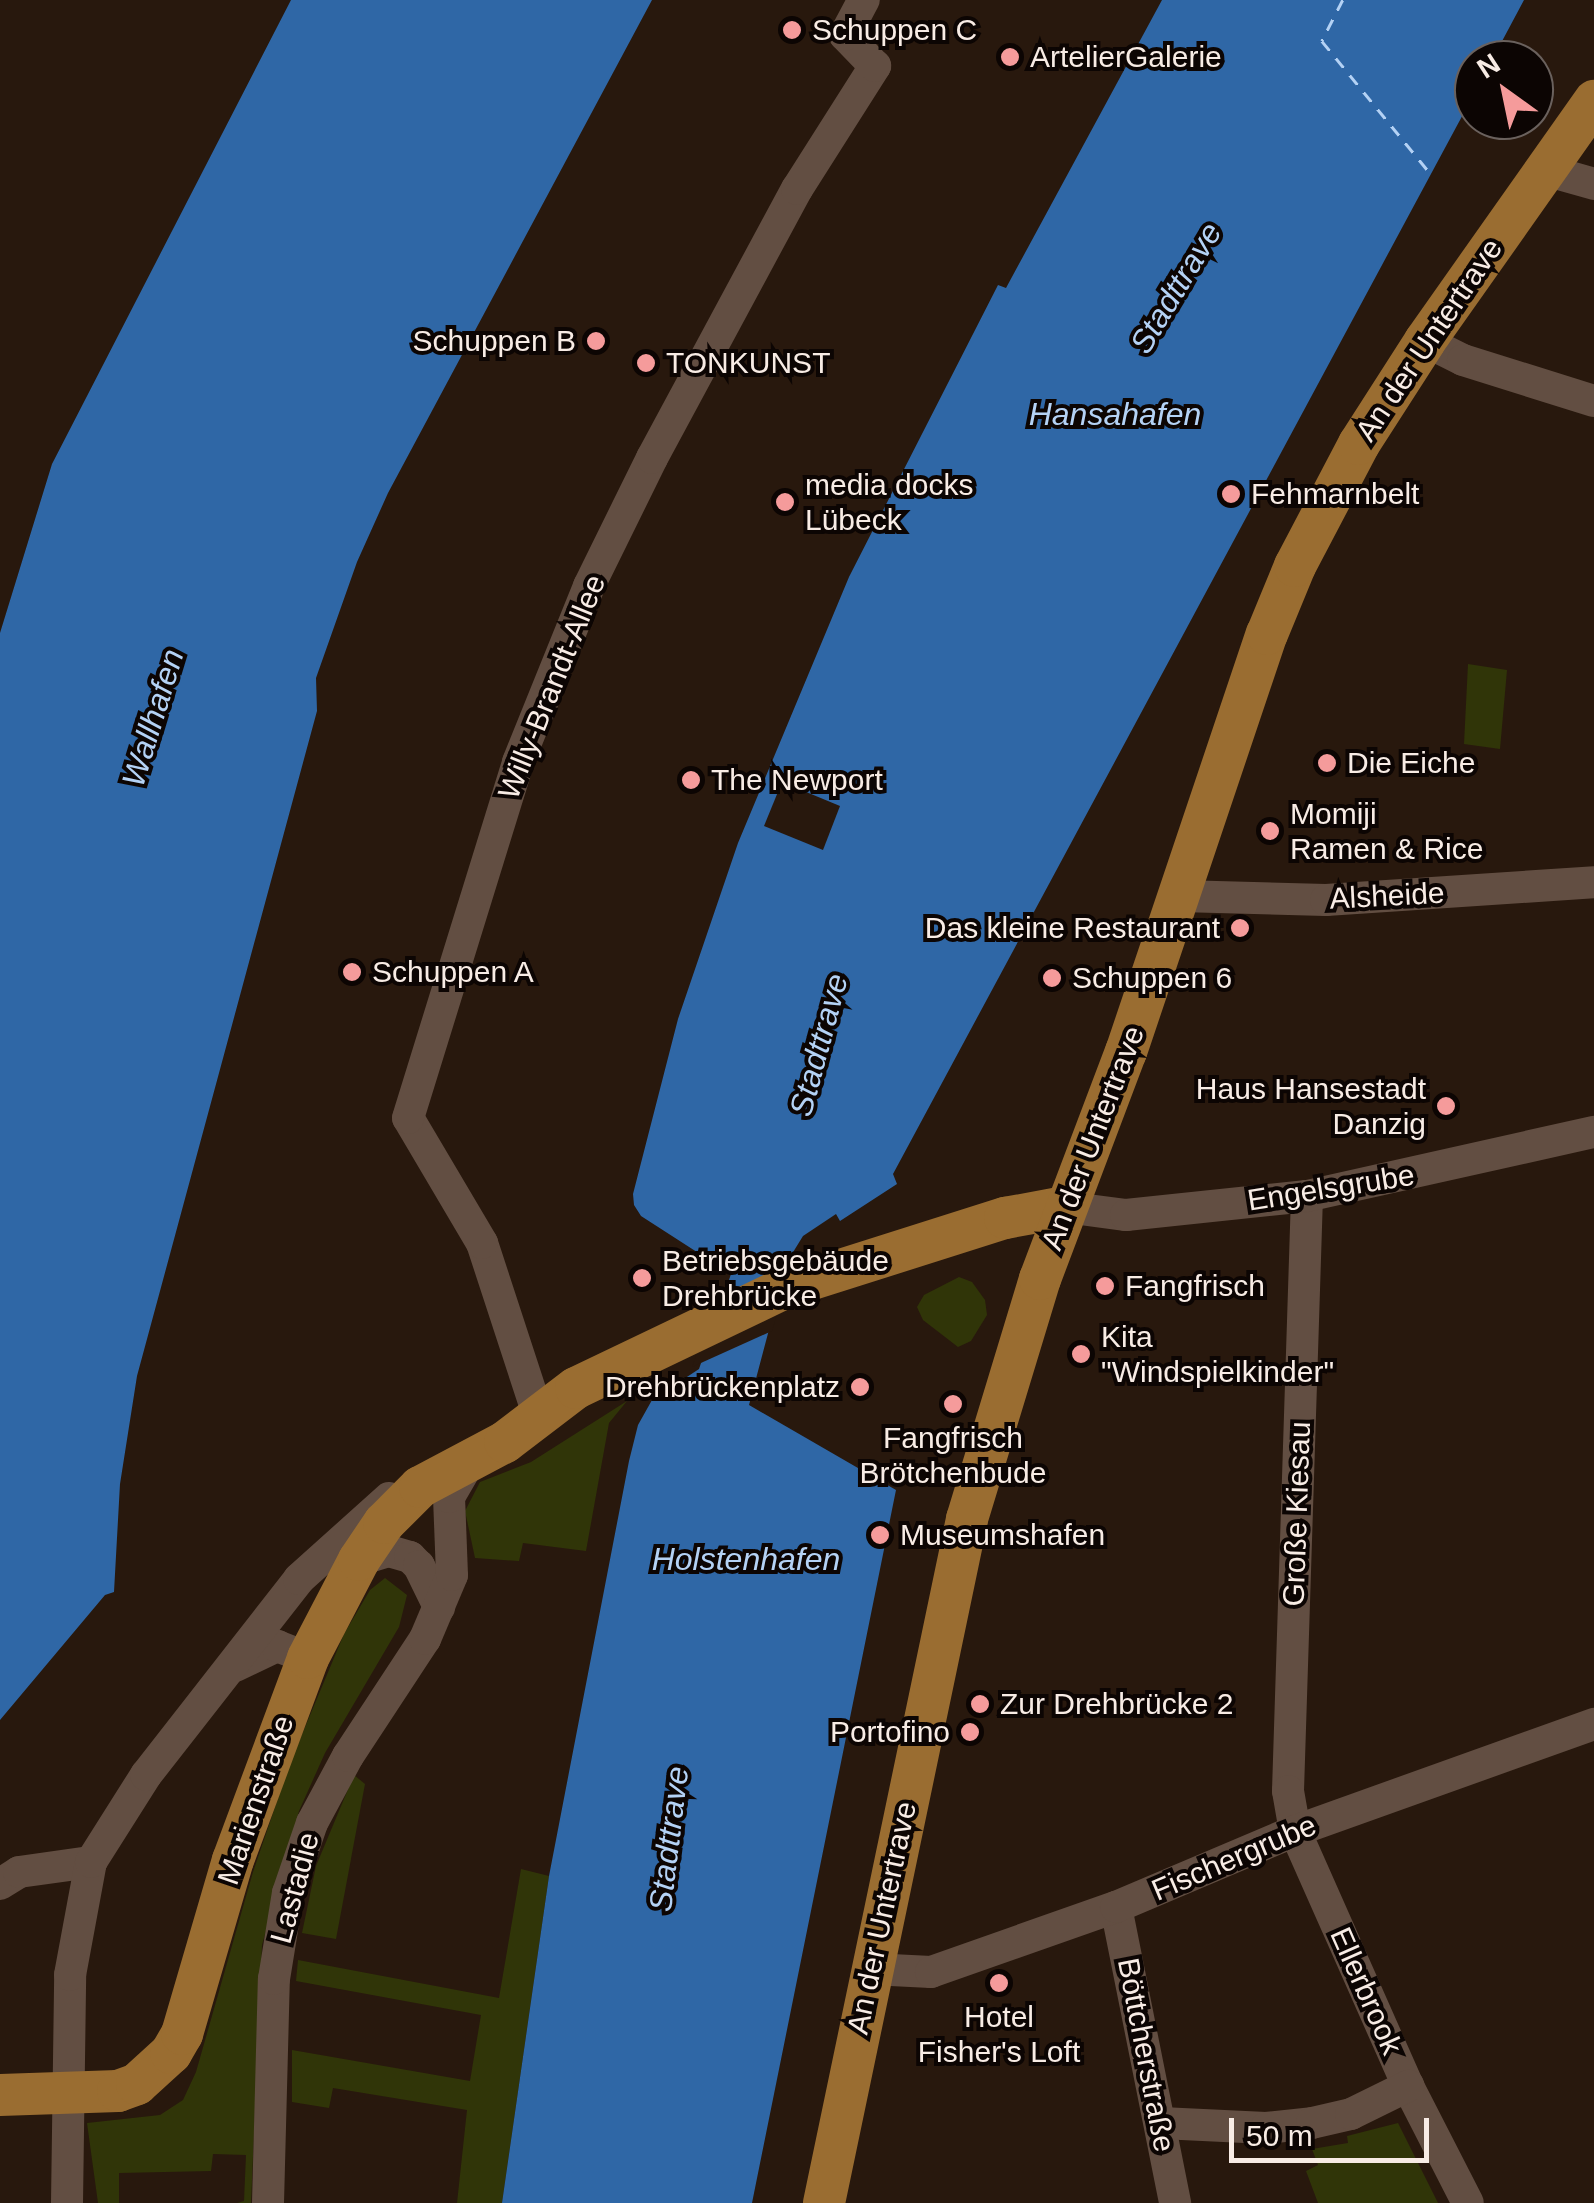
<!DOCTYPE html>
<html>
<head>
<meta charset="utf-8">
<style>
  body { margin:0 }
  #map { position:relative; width:1594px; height:2203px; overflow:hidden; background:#28180d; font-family:Arial,sans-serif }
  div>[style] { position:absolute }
  .green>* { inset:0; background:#303508 }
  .water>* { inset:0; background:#2f67a6 }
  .pier>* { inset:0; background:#28180d }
  .ferry>* { height:2.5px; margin-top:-1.25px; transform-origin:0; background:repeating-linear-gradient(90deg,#b4d2f5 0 12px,transparent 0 22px) }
  .minor>* { height:32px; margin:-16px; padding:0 16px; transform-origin:16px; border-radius:16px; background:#624e42 }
  .major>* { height:42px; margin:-21px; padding:0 21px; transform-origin:21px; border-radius:21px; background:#9a6d31 }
  .dots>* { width:28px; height:28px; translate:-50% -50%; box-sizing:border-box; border:5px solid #0c0503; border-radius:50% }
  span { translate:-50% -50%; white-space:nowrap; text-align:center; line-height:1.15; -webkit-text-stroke:8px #0c0503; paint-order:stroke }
  .poi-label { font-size:30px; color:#f8ece5 }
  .left { translate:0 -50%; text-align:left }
  .right { translate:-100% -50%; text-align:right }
  .street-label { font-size:30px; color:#f8ece5 }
  .water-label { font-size:32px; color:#b4d2f5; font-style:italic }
  .north { position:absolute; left:1454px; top:40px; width:100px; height:100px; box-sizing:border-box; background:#0c0503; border:2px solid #6a615d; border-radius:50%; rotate:327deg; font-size:28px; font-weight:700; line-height:40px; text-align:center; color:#f8ece5 }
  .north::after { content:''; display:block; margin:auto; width:35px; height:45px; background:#f59b9b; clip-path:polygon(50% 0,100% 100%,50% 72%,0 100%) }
  .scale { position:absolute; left:1229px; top:2118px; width:200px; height:45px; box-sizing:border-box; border:5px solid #f8ece5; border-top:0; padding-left:12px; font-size:30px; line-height:35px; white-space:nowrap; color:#f8ece5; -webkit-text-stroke:8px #0c0503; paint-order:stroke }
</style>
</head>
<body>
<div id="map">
  <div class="green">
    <div style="clip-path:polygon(1468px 664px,1507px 670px,1500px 749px,1464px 744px)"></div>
    <div style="clip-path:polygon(959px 1277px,972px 1282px,985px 1300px,987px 1315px,971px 1341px,958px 1347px,923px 1320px,917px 1307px,924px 1295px)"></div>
    <div style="clip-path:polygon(627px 1401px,609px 1423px,586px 1551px,523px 1543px,519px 1561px,475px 1558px,465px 1511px,480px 1482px,531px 1462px)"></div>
    <div style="clip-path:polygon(385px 1578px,407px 1595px,399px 1627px,325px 1753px,299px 1811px,262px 1945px,251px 2203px,237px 2203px,244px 2201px,246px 2155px,213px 2154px,211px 2171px,119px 2173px,119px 2203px,98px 2203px,87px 2123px,160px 2115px,183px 2100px,196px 2072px,253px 1872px,290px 1763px,344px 1634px,370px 1590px)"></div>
    <div style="clip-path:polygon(354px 1775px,365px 1784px,336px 1939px,302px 1933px,316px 1866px)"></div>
    <div style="clip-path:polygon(521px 1869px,549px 1876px,502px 2203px,457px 2203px,467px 2110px,333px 2088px,329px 2108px,292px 2102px,292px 2050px,470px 2081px,481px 2015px,296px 1981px,298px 1960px,499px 1998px)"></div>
    <div style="clip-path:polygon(1398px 2123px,1438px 2203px,1318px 2203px,1306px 2171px,1318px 2165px,1312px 2149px,1348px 2143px,1347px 2136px)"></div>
  </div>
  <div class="water">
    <div style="clip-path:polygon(291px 0,652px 0,388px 493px,357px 562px,316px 678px,317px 711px,137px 1376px,120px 1484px,114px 1592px,105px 1595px,0 1720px,0 633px,52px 464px)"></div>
    <div style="clip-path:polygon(1162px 0,1524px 0,1492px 60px,1474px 60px,1474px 94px,893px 1174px,897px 1184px,840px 1221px,836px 1214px,803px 1236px,787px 1262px,749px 1405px,896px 1490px,752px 2203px,502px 2203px,549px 1876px,629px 1461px,638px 1425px,652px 1400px,699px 1369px,731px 1274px,641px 1216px,634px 1205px,633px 1194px,678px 1019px,738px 843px,849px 577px,998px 285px,1006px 288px)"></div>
  </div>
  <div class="pier">
    <div style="clip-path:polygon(782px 782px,840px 806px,823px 850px,764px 826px)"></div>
    <div style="clip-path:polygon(791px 1267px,772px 1331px,692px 1367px,715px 1301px)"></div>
  </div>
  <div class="ferry">
    <div style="left:1343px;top:0;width:46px;rotate:117.1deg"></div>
    <div style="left:1322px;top:41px;width:172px;rotate:50.7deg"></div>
  </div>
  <div class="minor">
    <div style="left:1545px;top:170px;width:51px;rotate:15.9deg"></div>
    <div style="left:1425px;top:341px;width:42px;rotate:26.6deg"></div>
    <div style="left:1463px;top:360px;width:137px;rotate:17.4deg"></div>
    <div style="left:1180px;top:896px;width:146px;rotate:1.6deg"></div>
    <div style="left:1326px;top:900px;width:269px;rotate:-3.8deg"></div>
    <div style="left:1307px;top:1196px;width:595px;rotate:91.83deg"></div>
    <div style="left:1288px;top:1791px;width:41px;rotate:80.1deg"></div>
    <div style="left:1295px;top:1831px;width:279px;rotate:66.1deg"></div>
    <div style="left:1408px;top:2086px;width:131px;rotate:62.9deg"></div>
    <div style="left:1065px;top:1207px;width:62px;rotate:7.5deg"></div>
    <div style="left:1126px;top:1215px;width:182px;rotate:-6deg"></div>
    <div style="left:1307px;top:1196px;width:294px;rotate:-12.6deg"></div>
    <div style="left:545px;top:1415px;width:17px;rotate:-130deg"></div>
    <div style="left:534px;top:1402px;width:167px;rotate:-108.1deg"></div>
    <div style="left:482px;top:1243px;width:145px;rotate:-120.6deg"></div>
    <div style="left:408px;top:1118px;width:373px;rotate:-72.8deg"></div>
    <div style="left:518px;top:762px;width:190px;rotate:-68deg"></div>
    <div style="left:589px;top:586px;width:143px;rotate:-63.8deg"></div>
    <div style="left:652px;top:458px;width:306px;rotate:-61.7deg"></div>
    <div style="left:797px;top:189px;width:146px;rotate:-57.6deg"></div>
    <div style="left:875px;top:66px;width:43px;rotate:-134.1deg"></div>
    <div style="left:845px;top:35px;width:40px;rotate:-62deg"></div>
    <div style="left:359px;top:1560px;width:31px;rotate:-17deg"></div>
    <div style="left:389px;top:1551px;width:22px;rotate:16deg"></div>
    <div style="left:410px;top:1557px;width:13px;rotate:45deg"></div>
    <div style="left:419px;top:1566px;width:46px;rotate:64deg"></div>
    <div style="left:235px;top:1666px;width:47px;rotate:-25.5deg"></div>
    <div style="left:277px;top:1646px;width:33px;rotate:21deg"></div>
    <div style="left:0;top:1884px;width:22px;rotate:-32deg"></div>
    <div style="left:19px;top:1872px;width:73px;rotate:-7.9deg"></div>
    <div style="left:1116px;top:1907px;width:302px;rotate:78.7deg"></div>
    <div style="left:871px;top:1969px;width:60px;rotate:2.9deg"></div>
    <div style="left:931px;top:1972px;width:196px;rotate:-19.4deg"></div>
    <div style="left:1116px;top:1907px;width:194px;rotate:-23deg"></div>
    <div style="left:1295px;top:1831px;width:318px;rotate:-19.7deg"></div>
    <div style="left:1161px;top:2123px;width:105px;rotate:2.7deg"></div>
    <div style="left:1266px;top:2128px;width:46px;rotate:-6.2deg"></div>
    <div style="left:1312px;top:2123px;width:40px;rotate:-13deg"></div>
    <div style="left:1351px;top:2114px;width:64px;rotate:-26.2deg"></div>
    <div style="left:67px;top:2203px;width:228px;rotate:-89.2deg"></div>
    <div style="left:70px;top:1975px;width:115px;rotate:-79.5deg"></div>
    <div style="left:91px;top:1862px;width:103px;rotate:-57.7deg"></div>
    <div style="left:146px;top:1775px;width:249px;rotate:-52deg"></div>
    <div style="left:299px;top:1579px;width:121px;rotate:-42deg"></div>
    <div style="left:268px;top:2203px;width:224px;rotate:-88.5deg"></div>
    <div style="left:274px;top:1979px;width:87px;rotate:-80.8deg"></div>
    <div style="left:288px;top:1893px;width:74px;rotate:-71.1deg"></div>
    <div style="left:312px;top:1823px;width:76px;rotate:-61.8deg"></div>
    <div style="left:348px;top:1756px;width:140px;rotate:-56.7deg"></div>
    <div style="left:425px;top:1639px;width:69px;rotate:-67.1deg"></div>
    <div style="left:452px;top:1575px;width:78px;rotate:-92.2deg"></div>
    <div style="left:449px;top:1497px;width:44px;rotate:-59.9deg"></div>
  </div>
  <div class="major">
    <div style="left:0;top:2095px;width:118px;rotate:-1.9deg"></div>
    <div style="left:118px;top:2091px;width:20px;rotate:-20deg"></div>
    <div style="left:137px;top:2084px;width:46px;rotate:-42.4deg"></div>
    <div style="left:171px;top:2053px;width:22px;rotate:-60deg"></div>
    <div style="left:182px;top:2034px;width:181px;rotate:-73.7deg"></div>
    <div style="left:233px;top:1860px;width:215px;rotate:-69.6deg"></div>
    <div style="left:308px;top:1658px;width:110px;rotate:-62.5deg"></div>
    <div style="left:359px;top:1560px;width:45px;rotate:-56deg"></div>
    <div style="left:384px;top:1523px;width:51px;rotate:-45deg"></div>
    <div style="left:420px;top:1487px;width:96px;rotate:-27.9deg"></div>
    <div style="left:505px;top:1442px;width:89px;rotate:-37.3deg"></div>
    <div style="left:576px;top:1388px;width:234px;rotate:-25.6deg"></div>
    <div style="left:787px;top:1287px;width:229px;rotate:-17.6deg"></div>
    <div style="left:1005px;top:1218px;width:61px;rotate:-10.4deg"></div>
    <div style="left:824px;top:2203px;width:699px;rotate:-78.19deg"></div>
    <div style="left:967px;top:1519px;width:251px;rotate:-73.1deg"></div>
    <div style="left:1040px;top:1279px;width:243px;rotate:-69.3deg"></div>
    <div style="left:1126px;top:1052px;width:441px;rotate:-71.4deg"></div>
    <div style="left:1267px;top:634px;width:74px;rotate:-67.6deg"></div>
    <div style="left:1295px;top:566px;width:138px;rotate:-62.3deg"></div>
    <div style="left:1359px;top:444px;width:122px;rotate:-57.3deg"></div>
    <div style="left:1425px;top:341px;width:294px;rotate:-54.8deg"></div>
  </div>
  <div class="dots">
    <div style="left:792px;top:30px;background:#f59b9b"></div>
    <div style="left:1010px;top:57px;background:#f59b9b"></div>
    <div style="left:596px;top:341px;background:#f59b9b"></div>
    <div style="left:646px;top:363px;background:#f59b9b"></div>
    <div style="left:1231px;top:494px;background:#f59b9b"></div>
    <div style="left:785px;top:502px;background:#f59b9b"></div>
    <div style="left:1327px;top:763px;background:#f59b9b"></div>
    <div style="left:691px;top:780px;background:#f59b9b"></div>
    <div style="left:1270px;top:831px;background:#f59b9b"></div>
    <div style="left:1240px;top:928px;background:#f59b9b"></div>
    <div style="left:352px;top:972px;background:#f59b9b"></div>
    <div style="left:1052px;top:978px;background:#f59b9b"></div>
    <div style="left:1446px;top:1106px;background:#f59b9b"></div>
    <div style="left:642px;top:1278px;background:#f59b9b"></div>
    <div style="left:1105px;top:1286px;background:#f59b9b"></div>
    <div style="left:1081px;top:1354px;background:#f59b9b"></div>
    <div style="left:860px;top:1387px;background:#f59b9b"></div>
    <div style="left:953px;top:1404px;background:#f59b9b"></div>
    <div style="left:880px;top:1535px;background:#f59b9b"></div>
    <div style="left:980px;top:1704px;background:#f59b9b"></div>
    <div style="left:970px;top:1732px;background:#f59b9b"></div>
    <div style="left:999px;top:1983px;background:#f59b9b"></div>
  </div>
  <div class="poi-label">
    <span class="left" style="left:812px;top:30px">Schuppen C</span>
    <span class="left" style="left:1030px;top:57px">ArtelierGalerie</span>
    <span class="right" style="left:576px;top:341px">Schuppen B</span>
    <span class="left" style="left:666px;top:363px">TONKUNST</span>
    <span class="left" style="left:805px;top:502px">media docks<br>Lübeck</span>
    <span class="left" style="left:1251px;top:494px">Fehmarnbelt</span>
    <span class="left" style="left:1347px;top:763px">Die Eiche</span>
    <span class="left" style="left:711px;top:780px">The Newport</span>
    <span class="left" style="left:1290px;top:831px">Momiji<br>Ramen &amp; Rice</span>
    <span class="right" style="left:1220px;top:928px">Das kleine Restaurant</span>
    <span class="left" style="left:372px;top:972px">Schuppen A</span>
    <span class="left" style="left:1072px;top:978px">Schuppen 6</span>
    <span class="right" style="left:1426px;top:1106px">Haus Hansestadt<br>Danzig</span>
    <span class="left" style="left:662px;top:1278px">Betriebsgebäude<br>Drehbrücke</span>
    <span class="left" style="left:1125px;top:1286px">Fangfrisch</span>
    <span class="left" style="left:1101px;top:1354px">Kita<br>"Windspielkinder"</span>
    <span class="right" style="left:840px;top:1387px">Drehbrückenplatz</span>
    <span style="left:953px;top:1455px">Fangfrisch<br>Brötchenbude</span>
    <span class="left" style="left:900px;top:1535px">Museumshafen</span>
    <span class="left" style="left:1000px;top:1704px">Zur Drehbrücke 2</span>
    <span class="right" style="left:950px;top:1732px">Portofino</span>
    <span style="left:999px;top:2034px">Hotel<br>Fisher's Loft</span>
  </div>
  <div class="street-label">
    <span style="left:1429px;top:340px;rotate:-56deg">An der Untertrave</span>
    <span style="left:552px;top:687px;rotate:-68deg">Willy-Brandt-Allee</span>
    <span style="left:1387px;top:896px;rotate:-3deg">Alsheide</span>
    <span style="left:1093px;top:1138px;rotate:-69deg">An der Untertrave</span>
    <span style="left:1331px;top:1188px;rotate:-9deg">Engelsgrube</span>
    <span style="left:1297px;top:1514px;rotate:-88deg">Große Kiesau</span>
    <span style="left:256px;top:1800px;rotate:-71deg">Marienstraße</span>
    <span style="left:1234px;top:1858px;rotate:-23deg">Fischergrube</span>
    <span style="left:295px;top:1888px;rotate:-75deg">Lastadie</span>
    <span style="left:882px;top:1918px;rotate:-78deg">An der Untertrave</span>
    <span style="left:1366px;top:1991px;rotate:66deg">Ellerbrook</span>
    <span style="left:1146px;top:2055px;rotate:79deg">Böttcherstraße</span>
  </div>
  <div class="water-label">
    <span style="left:1176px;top:288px;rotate:-59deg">Stadttrave</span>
    <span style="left:1115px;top:414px">Hansahafen</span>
    <span style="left:153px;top:718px;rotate:-73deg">Wallhafen</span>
    <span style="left:819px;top:1045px;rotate:-75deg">Stadttrave</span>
    <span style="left:746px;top:1559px">Holstenhafen</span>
    <span style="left:669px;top:1839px;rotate:-83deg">Stadttrave</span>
  </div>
  <div class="north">N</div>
  <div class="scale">50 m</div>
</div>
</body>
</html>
